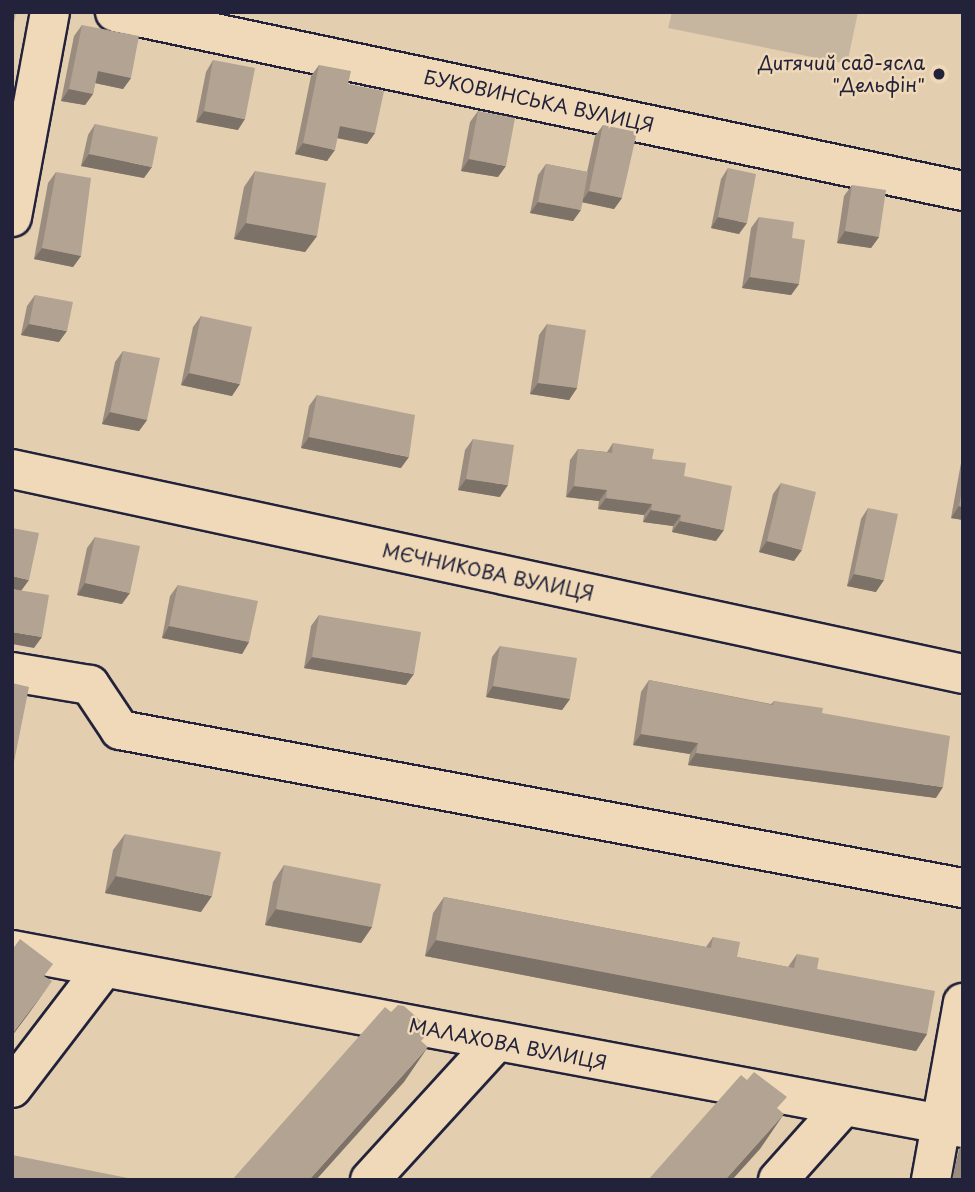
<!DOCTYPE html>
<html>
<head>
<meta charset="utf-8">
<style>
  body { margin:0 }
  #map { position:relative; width:975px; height:1192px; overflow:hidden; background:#e3ceb0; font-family:"Playpen Sans",sans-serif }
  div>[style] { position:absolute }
  .green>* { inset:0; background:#c6b59f }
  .roads { filter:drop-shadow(2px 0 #22223b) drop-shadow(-2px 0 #22223b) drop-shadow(0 2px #22223b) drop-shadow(0 -2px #22223b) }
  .minor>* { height:38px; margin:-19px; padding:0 19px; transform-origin:19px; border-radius:19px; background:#efd9b8 }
  .wall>* { inset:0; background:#9a8c7e }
  .shaded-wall>* { inset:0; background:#7d7267 }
  .building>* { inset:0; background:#b3a393 }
  .dots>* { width:19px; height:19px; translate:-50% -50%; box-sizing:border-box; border:4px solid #efd9b8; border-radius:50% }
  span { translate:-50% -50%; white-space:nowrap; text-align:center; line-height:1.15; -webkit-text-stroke:5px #efd9b8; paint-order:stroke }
  .poi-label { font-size:19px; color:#22223b }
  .right { translate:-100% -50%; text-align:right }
  .street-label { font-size:19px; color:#22223b }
  .frame { position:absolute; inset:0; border:14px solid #22223b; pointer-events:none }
</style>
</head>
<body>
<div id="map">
  <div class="green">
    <div style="clip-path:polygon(672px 12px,858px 12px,847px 64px,668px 28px)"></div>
  </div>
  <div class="roads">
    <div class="minor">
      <div style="left:115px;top:12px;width:867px;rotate:11.92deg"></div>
      <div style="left:12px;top:217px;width:208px;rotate:-79.5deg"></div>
      <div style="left:12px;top:469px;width:973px;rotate:12.16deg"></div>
      <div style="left:12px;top:672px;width:79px;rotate:9.5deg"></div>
      <div style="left:90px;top:685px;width:54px;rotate:56.3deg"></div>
      <div style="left:120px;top:730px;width:858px;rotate:10.62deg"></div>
      <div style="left:12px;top:950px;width:968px;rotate:10.6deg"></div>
      <div style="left:12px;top:1088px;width:150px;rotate:-52.6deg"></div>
      <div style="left:370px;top:1180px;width:187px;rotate:-47.6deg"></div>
      <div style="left:778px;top:1180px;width:98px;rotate:-48.3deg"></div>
      <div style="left:931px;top:1180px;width:180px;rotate:-79.8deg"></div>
    </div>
  </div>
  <div class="wall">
    <div style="clip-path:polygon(82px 25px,131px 78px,123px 89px,95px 83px,93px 94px,85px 105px,61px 101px,74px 36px)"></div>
    <div style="clip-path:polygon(213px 60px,238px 130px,196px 122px,206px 72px)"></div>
    <div style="clip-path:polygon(319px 65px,348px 84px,375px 133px,367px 144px,337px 138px,327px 161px,295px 154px,311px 76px)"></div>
    <div style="clip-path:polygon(478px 111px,498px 177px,461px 171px,470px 122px)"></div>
    <div style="clip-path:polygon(95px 124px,144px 178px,81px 166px,88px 135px)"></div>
    <div style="clip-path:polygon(603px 125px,622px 198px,614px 209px,582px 202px,573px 221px,530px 213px,538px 175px,546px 164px,587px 172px,595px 136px)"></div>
    <div style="clip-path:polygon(728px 168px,739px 234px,711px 228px,721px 179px)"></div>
    <div style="clip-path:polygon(255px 171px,317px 236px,305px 252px,234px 239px,244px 187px)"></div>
    <div style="clip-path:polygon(56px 172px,81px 256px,73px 267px,34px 259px,48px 183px)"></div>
    <div style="clip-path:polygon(852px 185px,879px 237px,871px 248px,837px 243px,844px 196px)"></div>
    <div style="clip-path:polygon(759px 217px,792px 238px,799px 284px,791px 295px,742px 288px,751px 228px)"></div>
    <div style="clip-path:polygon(35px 295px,59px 342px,21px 335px,27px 306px)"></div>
    <div style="clip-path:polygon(201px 316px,232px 396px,181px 385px,193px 327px)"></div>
    <div style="clip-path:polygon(547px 324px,577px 388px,569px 400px,530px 394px,539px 335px)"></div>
    <div style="clip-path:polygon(123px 351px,147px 420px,139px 431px,102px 424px,115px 362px)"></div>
    <div style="clip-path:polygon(317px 395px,401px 468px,301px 448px,309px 406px)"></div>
    <div style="clip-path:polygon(473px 439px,500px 497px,458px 490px,465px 450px)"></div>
    <div style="clip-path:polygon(613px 443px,652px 459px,684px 476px,716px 541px,672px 532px,673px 526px,643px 522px,644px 515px,598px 509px,599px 501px,566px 497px,570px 460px,578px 449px,607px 452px)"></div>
    <div style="clip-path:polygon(963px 452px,963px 520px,951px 518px)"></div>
    <div style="clip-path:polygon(781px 483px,794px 561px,759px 552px,773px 494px)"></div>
    <div style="clip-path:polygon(868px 508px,876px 592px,847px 586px,861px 519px)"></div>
    <div style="clip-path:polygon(95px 537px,122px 604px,77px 595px,87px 548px)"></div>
    <div style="clip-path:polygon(178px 585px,249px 642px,242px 654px,162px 638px,170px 596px)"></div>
    <div style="clip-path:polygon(319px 615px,406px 685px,304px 668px,311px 626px)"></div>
    <div style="clip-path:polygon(500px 646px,570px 699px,562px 710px,486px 697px,492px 657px)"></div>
    <div style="clip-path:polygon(649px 680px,771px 704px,774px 701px,822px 713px,936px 798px,688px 765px,690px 754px,633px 745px,641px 692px)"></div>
    <div style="clip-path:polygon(125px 834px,201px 912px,105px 893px,113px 850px)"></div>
    <div style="clip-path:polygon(284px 865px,372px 927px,361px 943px,265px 925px,273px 882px)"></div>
    <div style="clip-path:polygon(444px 897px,706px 947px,713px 937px,737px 957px,788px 967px,797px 954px,817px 969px,927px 1034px,916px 1051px,425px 956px,433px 913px)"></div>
    <div style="clip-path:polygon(963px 1144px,963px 1180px,952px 1180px,959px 1149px)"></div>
  </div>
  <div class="shaded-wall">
    <div style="clip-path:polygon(98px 71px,131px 78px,123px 89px,90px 82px)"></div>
    <div style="clip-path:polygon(69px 89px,93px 94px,85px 105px,61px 101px)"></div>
    <div style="clip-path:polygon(204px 111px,245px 119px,238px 130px,196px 122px)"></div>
    <div style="clip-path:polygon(340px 126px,375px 133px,367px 144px,332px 137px)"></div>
    <div style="clip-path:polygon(303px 143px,335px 150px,327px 161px,295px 154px)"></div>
    <div style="clip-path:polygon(89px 154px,152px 167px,144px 178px,81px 166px)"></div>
    <div style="clip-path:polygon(469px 159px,506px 166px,498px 177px,461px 171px)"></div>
    <div style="clip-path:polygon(589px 191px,622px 198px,614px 209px,581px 202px)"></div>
    <div style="clip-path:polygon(538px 202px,581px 210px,573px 221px,530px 213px)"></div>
    <div style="clip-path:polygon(718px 217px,747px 223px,739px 234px,711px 228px)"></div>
    <div style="clip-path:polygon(246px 223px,317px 236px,305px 252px,234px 239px)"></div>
    <div style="clip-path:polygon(845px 231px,879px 237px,871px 248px,837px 243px)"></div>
    <div style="clip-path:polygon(42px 248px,81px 256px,73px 267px,34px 259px)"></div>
    <div style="clip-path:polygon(750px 277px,799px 284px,791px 295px,742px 288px)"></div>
    <div style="clip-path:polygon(29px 324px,67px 331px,59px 342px,21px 335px)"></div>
    <div style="clip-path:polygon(189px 373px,240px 384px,232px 396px,181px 385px)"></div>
    <div style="clip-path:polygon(538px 383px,577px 388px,569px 400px,530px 394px)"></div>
    <div style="clip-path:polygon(110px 412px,147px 420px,139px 431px,102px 424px)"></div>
    <div style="clip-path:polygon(309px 437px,409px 457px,401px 468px,301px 448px)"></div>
    <div style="clip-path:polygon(466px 479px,508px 485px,500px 497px,458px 490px)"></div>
    <div style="clip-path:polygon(574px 486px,607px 490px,599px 501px,566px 497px)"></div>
    <div style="clip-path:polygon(606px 498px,652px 504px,644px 515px,598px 509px)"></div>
    <div style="clip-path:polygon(959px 506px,963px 507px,963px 520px,951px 518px)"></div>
    <div style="clip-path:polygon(651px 510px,681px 515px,673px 526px,643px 522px)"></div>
    <div style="clip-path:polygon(680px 521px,724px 530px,716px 541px,672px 532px)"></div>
    <div style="clip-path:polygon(767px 541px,802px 550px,794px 561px,759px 552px)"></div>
    <div style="clip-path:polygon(854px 574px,884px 580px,876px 592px,847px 586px)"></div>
    <div style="clip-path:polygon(12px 576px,29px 580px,21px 591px,12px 589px)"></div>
    <div style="clip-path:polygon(85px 583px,130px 593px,122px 604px,77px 595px)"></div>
    <div style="clip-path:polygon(169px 626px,249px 642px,242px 654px,162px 638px)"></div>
    <div style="clip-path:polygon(12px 632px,42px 637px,34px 648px,12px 644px)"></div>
    <div style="clip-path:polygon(312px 657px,414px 674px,406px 685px,304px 668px)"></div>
    <div style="clip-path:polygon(493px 686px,570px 699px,562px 710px,486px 697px)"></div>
    <div style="clip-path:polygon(641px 734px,698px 743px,690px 754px,633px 745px)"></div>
    <div style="clip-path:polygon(696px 753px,943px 787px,936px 798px,688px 765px)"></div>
    <div style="clip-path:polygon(116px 876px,212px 896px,201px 912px,105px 893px)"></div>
    <div style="clip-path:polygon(276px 909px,372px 927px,361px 943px,265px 925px)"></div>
    <div style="clip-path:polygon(436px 940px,927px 1034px,916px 1051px,425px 956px)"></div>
    <div style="clip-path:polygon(52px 981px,27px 1016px,12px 1036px,12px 1034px)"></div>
    <div style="clip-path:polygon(428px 1047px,404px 1082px,316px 1180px,309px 1180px)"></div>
    <div style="clip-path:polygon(784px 1114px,760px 1149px,732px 1180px,725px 1180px)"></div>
  </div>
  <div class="building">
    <div style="clip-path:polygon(12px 12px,16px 13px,12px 32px)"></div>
    <div style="clip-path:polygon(82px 25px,139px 36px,131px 78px,98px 71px,93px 94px,69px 89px)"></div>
    <div style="clip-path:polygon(213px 60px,255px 68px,245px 119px,204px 111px)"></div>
    <div style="clip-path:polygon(319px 65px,351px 71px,348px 84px,384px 91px,375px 133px,340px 126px,335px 150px,303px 143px)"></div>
    <div style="clip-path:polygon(478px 111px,515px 118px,506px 166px,469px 159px)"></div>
    <div style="clip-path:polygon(95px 124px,158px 137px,152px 167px,89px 154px)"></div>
    <div style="clip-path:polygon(603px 125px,637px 132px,622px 198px,589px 191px)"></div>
    <div style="clip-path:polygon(546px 164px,588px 172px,581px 210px,538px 202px)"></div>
    <div style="clip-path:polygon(728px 168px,756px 174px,747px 223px,718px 217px)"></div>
    <div style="clip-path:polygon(255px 171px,326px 183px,317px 236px,246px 223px)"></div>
    <div style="clip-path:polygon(56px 172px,91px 178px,81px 256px,42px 248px)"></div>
    <div style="clip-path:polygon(852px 185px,886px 190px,879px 237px,845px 231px)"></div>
    <div style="clip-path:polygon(759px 217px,794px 222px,792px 238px,805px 240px,799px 284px,750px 277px)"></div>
    <div style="clip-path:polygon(35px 295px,73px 302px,67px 331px,29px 324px)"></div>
    <div style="clip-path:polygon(201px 316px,252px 327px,240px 384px,189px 373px)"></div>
    <div style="clip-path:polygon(547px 324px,586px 330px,577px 388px,538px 383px)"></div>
    <div style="clip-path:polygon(123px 351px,160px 358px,147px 420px,110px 412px)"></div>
    <div style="clip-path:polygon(317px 395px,415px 415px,409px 457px,309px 437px)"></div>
    <div style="clip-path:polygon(473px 439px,514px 445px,508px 485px,466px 479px)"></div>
    <div style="clip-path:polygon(613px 443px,654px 449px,652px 459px,686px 463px,684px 476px,732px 486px,724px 530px,680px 521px,681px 515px,651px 510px,652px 504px,606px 498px,607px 490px,574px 486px,578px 449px,612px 453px)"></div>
    <div style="clip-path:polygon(781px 483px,816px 492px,802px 550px,767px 541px)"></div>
    <div style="clip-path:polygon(963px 485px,963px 507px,959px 506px)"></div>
    <div style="clip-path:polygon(868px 508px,898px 514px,884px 580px,854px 574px)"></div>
    <div style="clip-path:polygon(12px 528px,39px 533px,29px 580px,12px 576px)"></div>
    <div style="clip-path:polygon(95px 537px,140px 546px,130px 593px,85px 583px)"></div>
    <div style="clip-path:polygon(178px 585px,258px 601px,249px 642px,169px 626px)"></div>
    <div style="clip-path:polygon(12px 589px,49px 595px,42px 637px,12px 632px)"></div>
    <div style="clip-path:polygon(319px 615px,421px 632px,414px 674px,312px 657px)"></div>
    <div style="clip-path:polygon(500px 646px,577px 658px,570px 699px,493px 686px)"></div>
    <div style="clip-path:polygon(649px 680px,773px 705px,774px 701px,823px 708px,822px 713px,950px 736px,943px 787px,696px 753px,698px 743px,641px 734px)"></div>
    <div style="clip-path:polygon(12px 683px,29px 687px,12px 772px)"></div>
    <div style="clip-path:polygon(125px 834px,221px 852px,212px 896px,116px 876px)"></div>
    <div style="clip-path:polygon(284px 865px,381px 884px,372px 927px,276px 909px)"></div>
    <div style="clip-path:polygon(444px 897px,711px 948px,713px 937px,740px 942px,737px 957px,794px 968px,797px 954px,819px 958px,817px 969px,935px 991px,927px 1034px,436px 940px)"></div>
    <div style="clip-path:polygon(20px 939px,53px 964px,44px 976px,52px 981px,12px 1034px,12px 950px)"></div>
    <div style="clip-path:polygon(398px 1005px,404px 1006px,431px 1030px,421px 1041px,428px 1047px,309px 1180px,232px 1180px,385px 1007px,391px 1012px)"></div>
    <div style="clip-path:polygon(754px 1072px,787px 1097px,777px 1108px,784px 1114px,725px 1180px,648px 1180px,741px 1075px,747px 1080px)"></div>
    <div style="clip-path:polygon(12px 1155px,138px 1180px,12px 1180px)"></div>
  </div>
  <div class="dots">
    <div style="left:939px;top:74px;background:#22223b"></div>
  </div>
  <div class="poi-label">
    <span class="right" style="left:925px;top:74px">Дитячий сад-ясла<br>"Дельфін"</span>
  </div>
  <div class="street-label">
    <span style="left:539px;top:101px;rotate:12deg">БУКОВИНСЬКА ВУЛИЦЯ</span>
    <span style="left:488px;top:572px;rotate:12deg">МЄЧНИКОВА ВУЛИЦЯ</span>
    <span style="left:508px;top:1044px;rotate:11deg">МАЛАХОВА ВУЛИЦЯ</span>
  </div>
  <div class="frame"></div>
</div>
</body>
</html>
